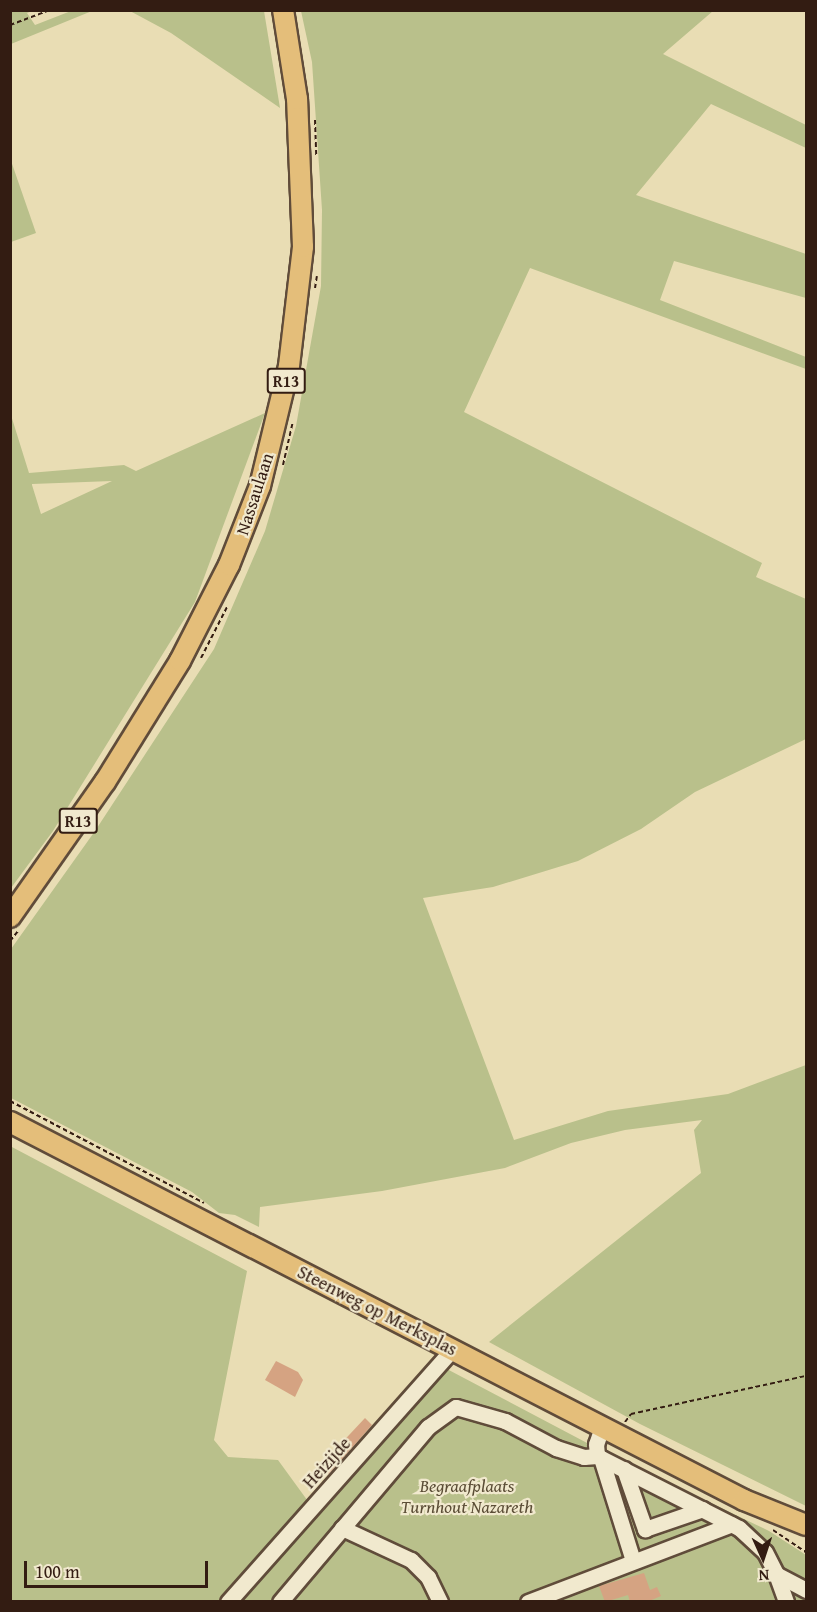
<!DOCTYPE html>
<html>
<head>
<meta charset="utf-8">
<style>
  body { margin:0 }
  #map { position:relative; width:817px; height:1612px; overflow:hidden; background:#e9ddb4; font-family:"Gentium Book Plus",serif }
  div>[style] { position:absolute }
  .green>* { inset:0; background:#b9c08b }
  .building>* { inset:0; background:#d5a382 }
  .path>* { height:2px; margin-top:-1px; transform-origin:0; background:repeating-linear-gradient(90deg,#331c12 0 4.5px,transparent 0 7.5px) }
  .roads { filter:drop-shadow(2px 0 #604c3a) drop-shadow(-2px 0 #604c3a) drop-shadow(0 2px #604c3a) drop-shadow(0 -2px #604c3a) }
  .minor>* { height:15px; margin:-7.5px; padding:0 7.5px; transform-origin:7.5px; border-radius:7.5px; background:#f1e9ce }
  .major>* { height:20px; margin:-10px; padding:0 10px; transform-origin:10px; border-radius:10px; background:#e4be7a }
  span { translate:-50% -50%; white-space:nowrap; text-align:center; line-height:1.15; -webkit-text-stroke:4.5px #f1e9ce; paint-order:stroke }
  .shield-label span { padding:2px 4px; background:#f1e9ce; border:2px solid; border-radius:4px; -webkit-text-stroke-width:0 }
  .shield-label { font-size:16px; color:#331c12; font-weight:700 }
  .street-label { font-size:18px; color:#331c12 }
  .park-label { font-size:18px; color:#5b4d36; font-style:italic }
  .frame { position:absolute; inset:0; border:12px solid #331c12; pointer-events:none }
  .north { position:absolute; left:733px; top:1528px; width:60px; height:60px; -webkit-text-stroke:4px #f1e9ce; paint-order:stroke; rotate:177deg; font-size:16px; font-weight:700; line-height:24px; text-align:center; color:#331c12 }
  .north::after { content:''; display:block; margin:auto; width:21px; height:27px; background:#331c12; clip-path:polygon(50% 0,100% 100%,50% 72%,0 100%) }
  .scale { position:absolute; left:24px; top:1561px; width:184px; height:27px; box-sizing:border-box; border:3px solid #331c12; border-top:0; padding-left:8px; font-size:18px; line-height:21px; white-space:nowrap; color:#331c12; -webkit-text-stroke:4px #f1e9ce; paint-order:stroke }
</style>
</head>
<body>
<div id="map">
  <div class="green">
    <div style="clip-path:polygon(11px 10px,32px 11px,27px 13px,35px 25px,71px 11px,92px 11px,11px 44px)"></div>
    <div style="clip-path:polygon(130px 11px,264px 11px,280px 108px,171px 33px)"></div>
    <div style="clip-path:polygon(301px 11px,713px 11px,663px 54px,806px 125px,806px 148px,711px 104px,636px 195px,806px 254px,806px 298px,674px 261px,660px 300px,806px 357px,806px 369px,530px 268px,464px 412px,762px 563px,756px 577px,806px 599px,806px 739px,695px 792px,641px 829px,578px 861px,493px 887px,423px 898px,514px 1140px,608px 1111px,728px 1094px,806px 1065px,806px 1506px,640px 1424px,489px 1342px,701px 1173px,694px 1130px,702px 1120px,625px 1130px,571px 1143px,505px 1168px,382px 1191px,260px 1207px,259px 1227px,235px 1215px,219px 1213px,192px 1192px,11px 1098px,11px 949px,95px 831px,214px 649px,265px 531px,296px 426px,321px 286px,322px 210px,312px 62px)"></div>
    <div style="clip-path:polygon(10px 158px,36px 233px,11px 242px,10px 242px)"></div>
    <div style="clip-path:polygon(evenodd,10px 412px,29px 473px,124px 465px,136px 471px,265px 413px,195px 602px,53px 831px,11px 888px,10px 412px,112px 481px,41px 514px,32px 485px,32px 484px,112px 481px)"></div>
    <div style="clip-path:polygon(10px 1146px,247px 1271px,214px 1440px,228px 1457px,278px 1460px,310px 1504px,223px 1601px,11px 1601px)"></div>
    <div style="clip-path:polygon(445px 1368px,589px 1444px,769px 1531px,806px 1555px,806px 1601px,234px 1602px)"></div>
  </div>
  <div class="building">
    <div style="clip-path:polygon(276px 1361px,298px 1372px,303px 1380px,295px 1397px,265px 1380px)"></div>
    <div style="clip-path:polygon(365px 1418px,372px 1425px,329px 1474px,320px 1466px)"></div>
    <div style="clip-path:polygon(644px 1573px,650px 1590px,657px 1587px,661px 1596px,647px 1602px,630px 1602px,628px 1595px,605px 1602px,599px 1586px)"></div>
  </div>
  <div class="path">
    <div style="left:10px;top:25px;width:43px;rotate:-20.6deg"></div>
    <div style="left:315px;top:120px;width:36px;rotate:88deg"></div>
    <div style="left:315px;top:288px;width:12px;rotate:-81deg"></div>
    <div style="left:283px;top:465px;width:45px;rotate:-77.2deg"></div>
    <div style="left:201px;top:658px;width:57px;rotate:-63deg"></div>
    <div style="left:10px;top:941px;width:13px;rotate:-51deg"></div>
    <div style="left:10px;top:1101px;width:219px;rotate:27.7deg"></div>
    <div style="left:10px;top:1270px;width:1px"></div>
    <div style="left:625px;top:1422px;width:10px;rotate:-53deg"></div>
    <div style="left:631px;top:1414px;width:179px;rotate:-12.3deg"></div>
    <div style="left:773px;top:1530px;width:40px;rotate:34deg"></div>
  </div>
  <div class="roads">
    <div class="minor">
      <div style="left:602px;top:1427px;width:18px;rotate:109deg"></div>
      <div style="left:596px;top:1444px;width:12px;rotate:85deg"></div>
      <div style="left:597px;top:1456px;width:159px;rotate:26.9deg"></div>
      <div style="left:739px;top:1528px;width:35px;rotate:43deg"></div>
      <div style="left:765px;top:1552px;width:25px;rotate:63deg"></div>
      <div style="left:776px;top:1574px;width:34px;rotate:28deg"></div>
      <div style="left:601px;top:1458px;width:108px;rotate:72.7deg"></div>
      <div style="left:624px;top:1469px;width:64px;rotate:70.7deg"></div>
      <div style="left:645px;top:1529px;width:61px;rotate:-19deg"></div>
      <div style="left:342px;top:1528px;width:76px;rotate:24.9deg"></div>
      <div style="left:411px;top:1560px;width:24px;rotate:45deg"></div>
      <div style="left:428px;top:1577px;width:28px;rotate:64deg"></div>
      <div style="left:776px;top:1574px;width:30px;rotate:70deg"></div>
      <div style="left:228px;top:1602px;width:337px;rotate:-48.4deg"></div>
      <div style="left:280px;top:1602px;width:229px;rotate:-49.8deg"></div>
      <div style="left:428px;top:1427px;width:34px;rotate:-36deg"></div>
      <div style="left:456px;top:1407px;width:51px;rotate:15.9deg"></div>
      <div style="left:505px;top:1421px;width:58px;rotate:27.9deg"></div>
      <div style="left:556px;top:1448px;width:29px;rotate:18deg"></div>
      <div style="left:584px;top:1457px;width:13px;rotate:-4deg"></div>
      <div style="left:528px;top:1602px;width:218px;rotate:-20.9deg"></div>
    </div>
    <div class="major">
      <div style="left:10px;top:917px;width:165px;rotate:-54.9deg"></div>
      <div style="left:105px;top:782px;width:142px;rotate:-58.2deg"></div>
      <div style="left:180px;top:661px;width:108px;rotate:-63deg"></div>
      <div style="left:229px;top:565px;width:85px;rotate:-68.6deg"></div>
      <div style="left:260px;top:486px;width:123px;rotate:-76.4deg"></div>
      <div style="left:289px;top:366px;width:120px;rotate:-83.3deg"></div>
      <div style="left:303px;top:247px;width:148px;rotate:-92.3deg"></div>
      <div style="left:297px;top:99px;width:90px;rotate:-98.9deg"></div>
      <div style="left:10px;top:1122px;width:826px;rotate:27.25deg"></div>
      <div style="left:744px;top:1500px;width:67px;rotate:22deg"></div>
    </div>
  </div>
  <div class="shield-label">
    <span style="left:286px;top:381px">R13</span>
    <span style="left:78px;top:821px">R13</span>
  </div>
  <div class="street-label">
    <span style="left:255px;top:494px;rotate:-72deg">Nassaulaan</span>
    <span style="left:377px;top:1311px;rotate:27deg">Steenweg op Merksplas</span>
    <span style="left:327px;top:1463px;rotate:-48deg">Heizijde</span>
  </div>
  <div class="park-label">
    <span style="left:467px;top:1497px">Begraafplaats<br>Turnhout Nazareth</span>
  </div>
  <div class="frame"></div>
  <div class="north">N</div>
  <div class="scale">100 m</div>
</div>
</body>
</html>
